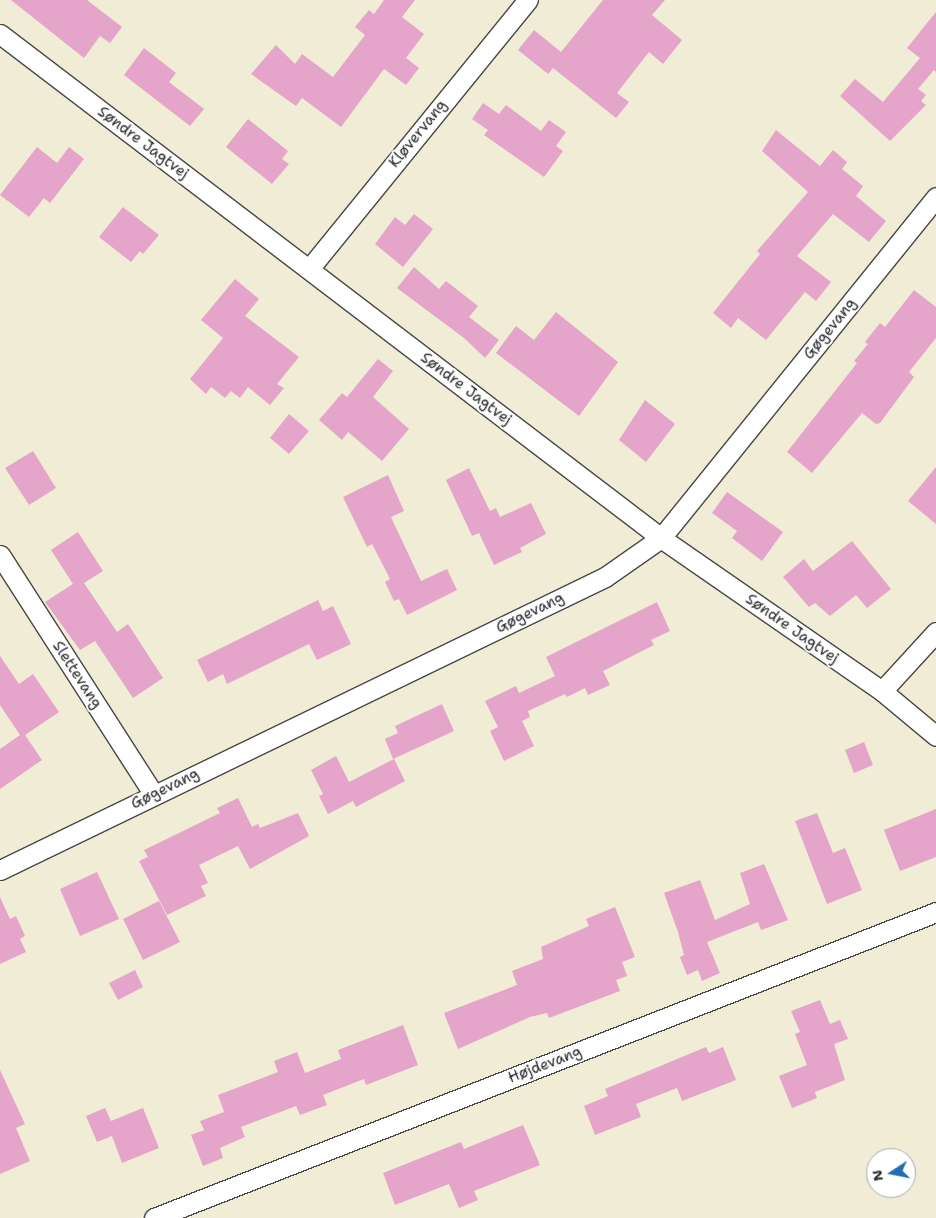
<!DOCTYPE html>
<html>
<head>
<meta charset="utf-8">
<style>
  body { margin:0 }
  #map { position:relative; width:936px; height:1218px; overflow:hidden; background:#f0ecd6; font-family:"Shantell Sans",sans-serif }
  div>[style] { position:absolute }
  .building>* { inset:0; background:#e5a5ca }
  .roads { filter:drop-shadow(1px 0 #494845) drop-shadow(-1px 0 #494845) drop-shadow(0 1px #494845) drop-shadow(0 -1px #494845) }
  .street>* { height:19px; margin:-9.5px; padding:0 9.5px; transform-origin:9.5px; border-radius:9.5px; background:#fff }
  span { translate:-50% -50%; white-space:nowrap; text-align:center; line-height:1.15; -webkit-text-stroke:4px #fff; paint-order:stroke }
  .street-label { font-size:15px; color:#2b2b2b }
  .north { position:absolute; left:866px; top:1148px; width:50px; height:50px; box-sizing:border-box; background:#fff; border:1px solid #aaa; border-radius:50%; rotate:259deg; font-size:14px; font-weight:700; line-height:20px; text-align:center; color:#2b2b2b }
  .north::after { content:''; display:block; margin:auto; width:18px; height:22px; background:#1f6fb2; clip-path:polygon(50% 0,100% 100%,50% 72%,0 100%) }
</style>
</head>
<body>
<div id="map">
  <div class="building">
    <div style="clip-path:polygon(11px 0,87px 0,122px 27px,110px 43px,100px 36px,84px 58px)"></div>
    <div style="clip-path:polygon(384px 0,415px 0,402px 17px,424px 34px,406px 58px,419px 68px,406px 85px,384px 69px,341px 127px,302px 98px,296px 106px,251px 74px,276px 45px,295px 64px,302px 54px,333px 77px,365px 35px,355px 27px,369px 10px,374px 14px)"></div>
    <div style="clip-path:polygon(603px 0,665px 0,652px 15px,682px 40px,663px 64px,649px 52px,617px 93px,629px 102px,616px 118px,553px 68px,548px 74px,518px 50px,534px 30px,561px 52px)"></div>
    <div style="clip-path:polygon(936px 12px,936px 72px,934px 70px,918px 89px,926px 95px,921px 101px,926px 105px,890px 141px,840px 96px,855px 79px,883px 102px,920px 58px,907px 48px)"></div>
    <div style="clip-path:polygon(144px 48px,176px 73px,169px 82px,204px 109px,190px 126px,124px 75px)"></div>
    <div style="clip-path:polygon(483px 103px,499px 114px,506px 105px,541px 131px,549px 120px,566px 132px,556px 146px,563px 151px,544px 177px,484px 135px,488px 130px,472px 119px)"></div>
    <div style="clip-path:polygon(248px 119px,288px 151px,282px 159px,289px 164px,272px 184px,226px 147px)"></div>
    <div style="clip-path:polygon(776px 130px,820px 166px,833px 150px,847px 162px,842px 169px,863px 186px,856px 196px,886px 221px,869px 242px,833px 214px,797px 256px,831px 282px,816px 301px,805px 292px,766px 340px,738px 318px,731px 328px,713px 313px,760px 254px,757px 251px,808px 192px,762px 151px)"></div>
    <div style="clip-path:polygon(37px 147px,57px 163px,69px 147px,84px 159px,50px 203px,44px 198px,29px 217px,0 195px)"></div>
    <div style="clip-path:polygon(123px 207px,159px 235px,143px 254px,140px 251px,131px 262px,99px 237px)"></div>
    <div style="clip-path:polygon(414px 214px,433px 229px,403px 267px,375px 244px,395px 217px,405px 225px)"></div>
    <div style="clip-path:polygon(414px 267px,439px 289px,446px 281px,478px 306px,469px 317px,499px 340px,485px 358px,464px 338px,397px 288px)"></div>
    <div style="clip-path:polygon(235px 279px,259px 299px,245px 316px,299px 357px,277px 384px,284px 388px,270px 405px,248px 387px,240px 398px,231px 391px,225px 398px,211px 387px,206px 394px,190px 379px,223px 338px,201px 320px)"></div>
    <div style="clip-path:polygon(914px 290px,936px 307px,936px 338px,909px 372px,914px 377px,880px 423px,876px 424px,862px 413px,812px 473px,787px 452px,857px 363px,854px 361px,868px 344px,865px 342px,880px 323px,885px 327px)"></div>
    <div style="clip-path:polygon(556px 312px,618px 362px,579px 416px,496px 353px,516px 326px,534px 340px)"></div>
    <div style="clip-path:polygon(378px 359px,393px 371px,373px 397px,409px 429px,382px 461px,348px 432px,342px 440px,319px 420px,342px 393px,347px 397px)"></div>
    <div style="clip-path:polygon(645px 400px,675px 424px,646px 462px,619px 440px)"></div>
    <div style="clip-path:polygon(289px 414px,309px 431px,289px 454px,270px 438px)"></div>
    <div style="clip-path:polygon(33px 451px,56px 488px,29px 505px,5px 468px)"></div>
    <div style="clip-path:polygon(936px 467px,936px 524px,908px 501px)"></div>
    <div style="clip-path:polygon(469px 468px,490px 511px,496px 508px,500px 517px,531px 503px,546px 534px,520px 548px,522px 552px,494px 565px,479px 533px,472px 536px,446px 480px)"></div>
    <div style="clip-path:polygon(388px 475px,404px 511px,391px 517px,421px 581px,447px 569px,457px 590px,407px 615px,399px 599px,394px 601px,385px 582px,390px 579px,372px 544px,367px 547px,343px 497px)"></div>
    <div style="clip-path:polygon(727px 492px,783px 532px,762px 561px,732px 538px,737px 531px,712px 513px)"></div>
    <div style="clip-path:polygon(78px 532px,103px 571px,84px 583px,117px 632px,128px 624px,163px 678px,133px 698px,95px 641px,80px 650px,45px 602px,73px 584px,51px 550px)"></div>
    <div style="clip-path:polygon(852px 541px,891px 589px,867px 608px,856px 595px,830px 616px,815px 603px,809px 607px,783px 577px,804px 559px,813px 571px)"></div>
    <div style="clip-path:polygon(318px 600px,323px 611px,333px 606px,351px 644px,317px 660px,309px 644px,227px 684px,223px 674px,208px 682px,197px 660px)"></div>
    <div style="clip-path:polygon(657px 602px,670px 631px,651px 640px,654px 645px,603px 671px,610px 685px,588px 695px,585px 688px,567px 697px,565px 694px,528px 711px,530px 717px,522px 721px,534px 746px,504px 761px,490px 731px,498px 727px,485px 701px,516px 686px,519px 693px,555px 676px,546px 657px)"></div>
    <div style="clip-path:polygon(0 656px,19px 684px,33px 674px,59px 712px,25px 735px,42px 760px,0 789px,0 749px,20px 735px,0 705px)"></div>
    <div style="clip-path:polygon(442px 704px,454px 731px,393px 759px,385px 739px,398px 733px,395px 726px)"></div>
    <div style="clip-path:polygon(864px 742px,873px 765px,854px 773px,845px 750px)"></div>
    <div style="clip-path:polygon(336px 756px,349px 782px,394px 759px,405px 781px,356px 807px,353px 801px,328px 814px,319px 796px,323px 794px,311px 770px)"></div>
    <div style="clip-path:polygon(238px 798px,252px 827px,258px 824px,260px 828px,298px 813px,309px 836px,250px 869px,238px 846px,199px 865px,208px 883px,201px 886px,206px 896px,167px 915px,139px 861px,148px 857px,144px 850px,220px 813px,217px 808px)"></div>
    <div style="clip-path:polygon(936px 809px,936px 857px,900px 871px,884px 830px)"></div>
    <div style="clip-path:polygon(817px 813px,833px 853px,845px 848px,862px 890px,827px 904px,795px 821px)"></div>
    <div style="clip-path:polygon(764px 864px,788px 920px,761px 930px,758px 922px,707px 942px,720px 973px,702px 981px,698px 970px,687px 975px,680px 957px,684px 955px,678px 932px,664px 893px,700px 880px,715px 920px,750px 904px,740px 873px)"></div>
    <div style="clip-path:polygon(97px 872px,119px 919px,80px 936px,60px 889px)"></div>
    <div style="clip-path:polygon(0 897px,10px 919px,16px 916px,25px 936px,20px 939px,26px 952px,0 964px)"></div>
    <div style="clip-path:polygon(159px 901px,180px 942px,143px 960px,123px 919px)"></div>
    <div style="clip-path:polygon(615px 907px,635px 957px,622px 962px,627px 976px,616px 980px,620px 991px,549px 1018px,547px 1013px,530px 1017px,458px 1049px,444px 1013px,517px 985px,512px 971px,543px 959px,541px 947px,589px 926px,586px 919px)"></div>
    <div style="clip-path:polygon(135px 970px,143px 987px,118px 1000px,109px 983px)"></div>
    <div style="clip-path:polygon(820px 1000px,830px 1024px,840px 1020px,848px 1039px,834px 1044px,845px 1080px,815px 1092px,817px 1098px,792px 1108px,779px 1076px,807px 1065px,795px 1034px,800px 1032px,791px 1011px)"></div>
    <div style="clip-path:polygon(403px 1025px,418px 1065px,366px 1085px,364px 1079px,323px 1095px,327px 1105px,300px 1115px,296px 1106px,241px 1127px,245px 1137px,220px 1148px,223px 1158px,203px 1166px,191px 1135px,204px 1130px,200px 1121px,224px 1112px,218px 1095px,278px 1072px,274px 1061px,297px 1052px,305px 1073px,341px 1059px,338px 1050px)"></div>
    <div style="clip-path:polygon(706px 1047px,709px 1053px,723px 1047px,736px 1080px,682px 1101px,677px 1088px,636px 1104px,641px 1117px,595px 1135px,584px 1106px,608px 1096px,605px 1089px)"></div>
    <div style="clip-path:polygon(0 1070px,25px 1124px,16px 1128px,30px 1161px,0 1174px)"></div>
    <div style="clip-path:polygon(105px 1108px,111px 1121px,143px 1108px,159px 1148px,122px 1163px,112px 1136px,97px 1142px,86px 1116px)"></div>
    <div style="clip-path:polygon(523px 1125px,540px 1165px,474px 1191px,478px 1200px,459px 1208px,449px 1184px,395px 1205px,383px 1173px,461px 1142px,464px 1149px)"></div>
  </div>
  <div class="roads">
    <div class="street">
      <div style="left:0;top:34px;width:831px;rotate:37.32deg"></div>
      <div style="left:661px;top:538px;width:269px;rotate:34.7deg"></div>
      <div style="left:882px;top:691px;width:70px;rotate:39.8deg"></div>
      <div style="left:309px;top:269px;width:347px;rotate:-50.9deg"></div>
      <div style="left:0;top:555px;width:285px;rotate:57.3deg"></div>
      <div style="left:882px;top:691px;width:80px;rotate:-47.5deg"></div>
      <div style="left:0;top:870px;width:672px;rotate:-25.84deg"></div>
      <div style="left:605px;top:577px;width:68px;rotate:-34.9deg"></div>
      <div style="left:661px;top:538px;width:438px;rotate:-51.1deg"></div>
      <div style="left:154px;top:1218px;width:840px;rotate:-21.37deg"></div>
    </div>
  </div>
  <div class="street-label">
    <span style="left:418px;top:134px;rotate:-51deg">Kløvervang</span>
    <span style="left:143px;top:143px;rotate:37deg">Søndre Jagtvej</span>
    <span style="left:830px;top:329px;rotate:-51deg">Gøgevang</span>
    <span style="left:466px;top:389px;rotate:37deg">Søndre Jagtvej</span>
    <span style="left:530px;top:613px;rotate:-26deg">Gøgevang</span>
    <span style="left:792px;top:629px;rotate:35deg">Søndre Jagtvej</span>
    <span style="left:77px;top:675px;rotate:57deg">Slettevang</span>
    <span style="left:165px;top:789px;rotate:-26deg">Gøgevang</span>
    <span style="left:545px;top:1065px;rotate:-21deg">Højdevang</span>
  </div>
  <div class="north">N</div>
</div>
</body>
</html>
